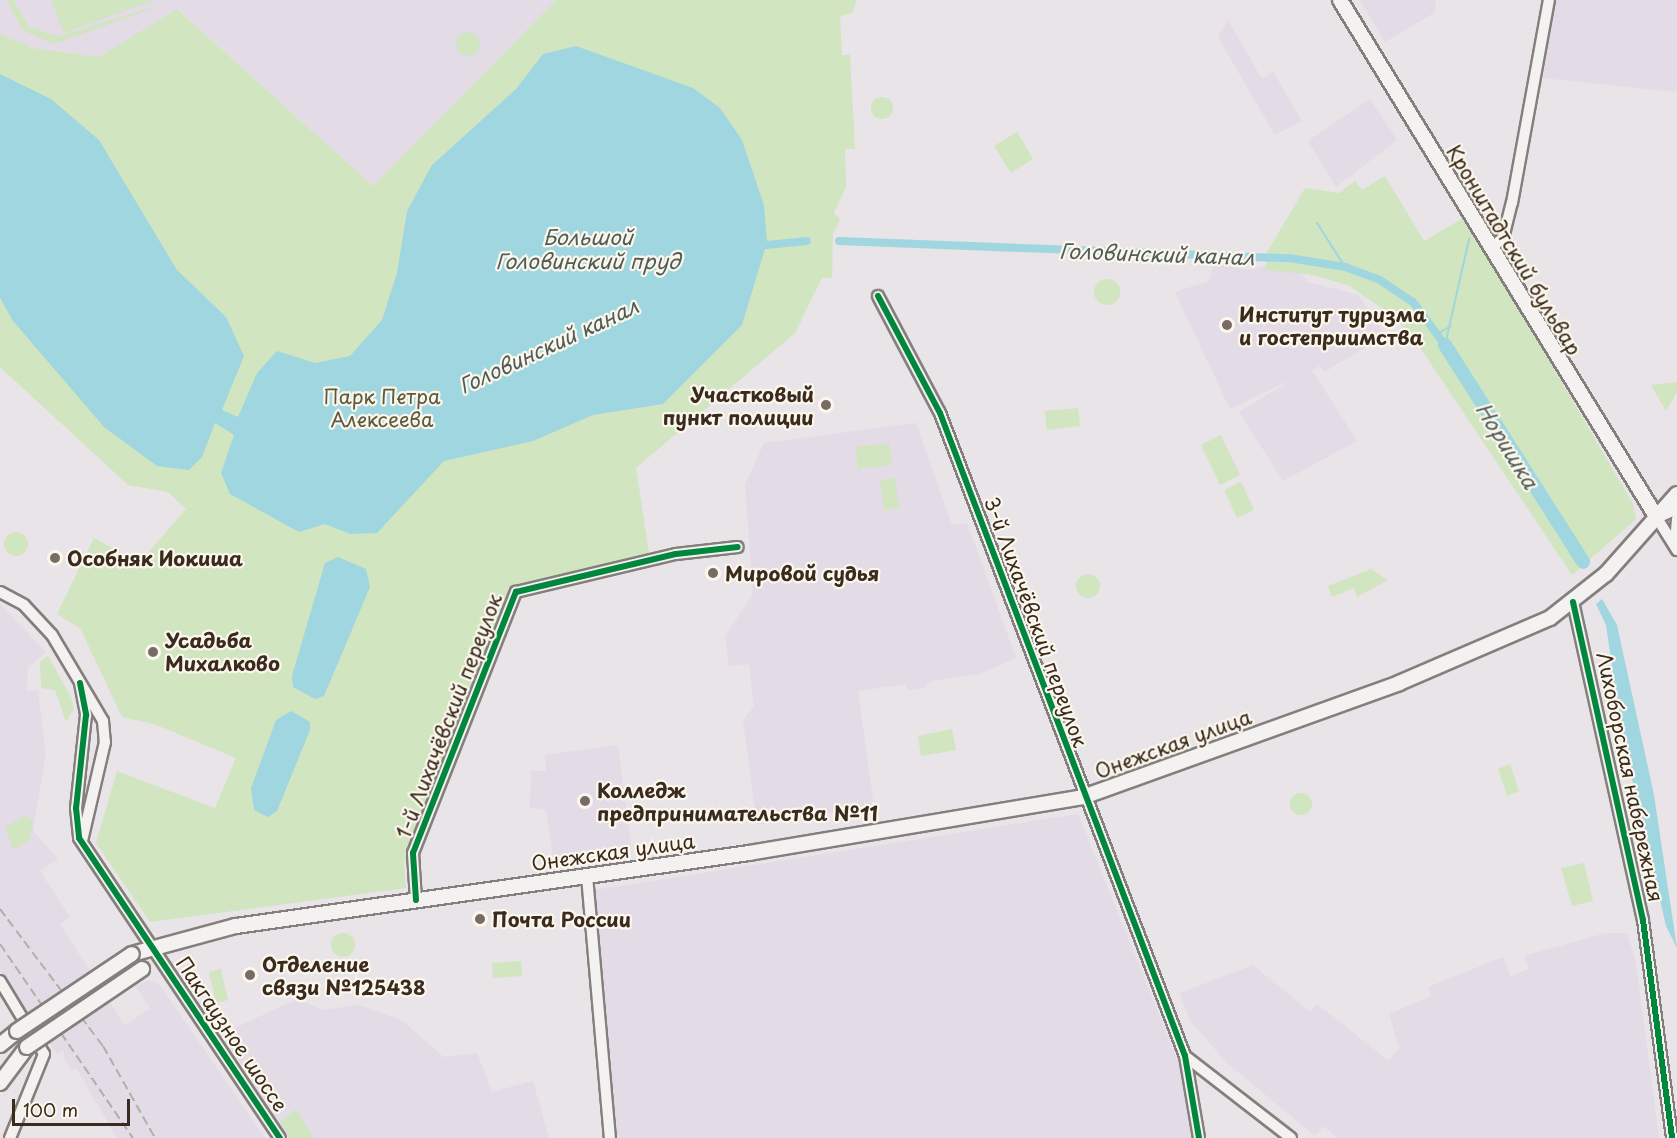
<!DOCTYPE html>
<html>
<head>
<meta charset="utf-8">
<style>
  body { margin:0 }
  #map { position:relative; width:1677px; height:1138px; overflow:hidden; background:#e8e4e7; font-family:"Playpen Sans",sans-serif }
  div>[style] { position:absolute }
  .built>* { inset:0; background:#e3dbe6 }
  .green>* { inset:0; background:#d1e5c0 }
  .round { border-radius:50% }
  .water>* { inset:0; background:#a0d6df }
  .stream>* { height:2px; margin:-1px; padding:0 1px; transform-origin:1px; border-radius:1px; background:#a0d6df }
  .canal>* { height:8px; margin:-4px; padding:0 4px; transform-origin:4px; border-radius:4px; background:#a0d6df }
  .river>* { height:14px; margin:-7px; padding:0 7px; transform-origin:7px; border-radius:7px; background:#a0d6df }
  .roads { filter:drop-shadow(2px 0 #847f7d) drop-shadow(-2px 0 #847f7d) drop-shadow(0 2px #847f7d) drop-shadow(0 -2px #847f7d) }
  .minor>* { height:10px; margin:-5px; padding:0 5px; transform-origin:5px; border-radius:5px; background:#f4f2f0 }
  .major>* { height:14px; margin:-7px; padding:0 7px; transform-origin:7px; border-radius:7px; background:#f4f2f0 }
  .rail>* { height:2px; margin-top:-1px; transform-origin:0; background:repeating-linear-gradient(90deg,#b1aeab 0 9px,transparent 0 13.5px) }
  .bridges { filter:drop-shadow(2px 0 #847f7d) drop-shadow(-2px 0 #847f7d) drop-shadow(0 2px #847f7d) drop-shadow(0 -2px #847f7d) }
  .major-bridge>* { height:14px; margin:-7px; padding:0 7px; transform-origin:7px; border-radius:7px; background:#f4f2f0 }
  .cycleway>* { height:6px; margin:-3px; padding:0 3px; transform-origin:3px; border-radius:3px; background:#00873e }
  .dots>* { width:16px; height:16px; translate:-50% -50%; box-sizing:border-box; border:3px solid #fbf7ec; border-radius:50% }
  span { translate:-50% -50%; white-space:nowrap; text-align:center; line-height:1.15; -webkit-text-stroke:4.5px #fbf7ec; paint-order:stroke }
  .street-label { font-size:20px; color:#3b2a1e }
  .poi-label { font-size:20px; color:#3b2a1e; font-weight:700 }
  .left { translate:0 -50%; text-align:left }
  .right { translate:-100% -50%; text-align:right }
  .park-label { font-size:20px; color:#5c593e }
  .water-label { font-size:21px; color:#505c57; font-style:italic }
  .scale { position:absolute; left:12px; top:1099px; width:118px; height:27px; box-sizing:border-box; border:3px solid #3b2a1e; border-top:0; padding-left:8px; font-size:18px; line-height:21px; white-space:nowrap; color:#3b2a1e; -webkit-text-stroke:4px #fbf7ec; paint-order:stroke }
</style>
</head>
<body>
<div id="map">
  <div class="built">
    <div style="clip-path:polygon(0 0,556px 0,373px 186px,178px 9px,99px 57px,33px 48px,0 34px)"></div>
    <div style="clip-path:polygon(1360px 0,1436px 0,1434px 13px,1385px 42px)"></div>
    <div style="clip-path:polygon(1554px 0,1677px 0,1677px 92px,1543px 78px)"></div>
    <div style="clip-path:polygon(1228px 20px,1262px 79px,1273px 72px,1302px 121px,1275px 135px,1218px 37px)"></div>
    <div style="clip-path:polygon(1370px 99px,1397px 140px,1336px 187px,1308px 141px)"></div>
    <div style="clip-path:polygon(1289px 258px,1308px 282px,1358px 295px,1386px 335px,1324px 372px,1320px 366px,1312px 370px,1357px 441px,1283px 481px,1239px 412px,1295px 378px,1230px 409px,1175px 292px,1209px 281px,1214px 264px,1250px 270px)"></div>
    <div style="clip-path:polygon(916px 423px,952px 525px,967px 523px,1016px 658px,980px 674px,930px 681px,924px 688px,908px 690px,905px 684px,858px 691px,874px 806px,757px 825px,743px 721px,754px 706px,749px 664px,729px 666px,725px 636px,753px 594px,745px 485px,764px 443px)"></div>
    <div style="clip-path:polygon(0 604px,46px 652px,28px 668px,26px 691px,38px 690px,46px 754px,33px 831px,58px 859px,40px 871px,70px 917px,60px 924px,125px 1026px,150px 1008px,135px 986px,149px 980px,159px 984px,265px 1138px,117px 1138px,76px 1068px,72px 1070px,64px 1059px,64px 1050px,57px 1054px,0 971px)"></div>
    <div style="clip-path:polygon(618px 745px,631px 845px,553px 856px,546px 809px,530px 808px,531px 771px,546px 771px,545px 755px)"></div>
    <div style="clip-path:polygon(1078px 814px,1179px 1064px,1192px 1138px,616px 1138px,595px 890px)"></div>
    <div style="clip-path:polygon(1606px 933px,1627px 933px,1636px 963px,1659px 1138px,1338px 1138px,1323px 1126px,1315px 1136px,1227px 1063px,1189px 1019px,1180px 993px,1253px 965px,1310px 1012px,1317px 1004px,1389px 1061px,1399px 1048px,1389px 1014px,1431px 996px,1428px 987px,1503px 957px,1510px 976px,1529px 969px,1524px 956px)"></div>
    <div style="clip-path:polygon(297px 999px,323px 1010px,359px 1005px,401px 1020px,444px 1057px,477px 1053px,492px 1092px,533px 1081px,549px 1138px,288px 1138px,222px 1034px)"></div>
  </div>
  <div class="green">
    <div style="clip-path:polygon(7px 0,14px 0,29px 27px,58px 36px,177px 0,54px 44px,22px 30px)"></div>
    <div style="clip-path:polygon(51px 0,155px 0,64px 33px)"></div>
    <div style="clip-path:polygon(556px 0,857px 0,852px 13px,840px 16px,842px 55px,850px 55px,855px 149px,845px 149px,846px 186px,834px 213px,840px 220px,833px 234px,832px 278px,822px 278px,795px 333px,636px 468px,650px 559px,513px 586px,404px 864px,406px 888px,150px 922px,96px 843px,117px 771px,215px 808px,236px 758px,154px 724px,122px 717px,80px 628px,57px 614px,94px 538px,139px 563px,186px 509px,168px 492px,128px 485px,0 367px,0 34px,33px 48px,99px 57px,177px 9px,373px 186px)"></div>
    <div class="round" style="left:456px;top:32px;width:24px;height:24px"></div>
    <div class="round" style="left:871px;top:97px;width:22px;height:22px"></div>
    <div style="clip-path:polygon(1017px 132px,1033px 159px,1011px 173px,994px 146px)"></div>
    <div style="clip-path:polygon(1385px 176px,1424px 241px,1465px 217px,1633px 504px,1636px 519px,1572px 575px,1413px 337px,1390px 314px,1350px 286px,1313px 275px,1266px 270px,1267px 252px,1305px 188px,1339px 193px,1355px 181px,1362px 190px)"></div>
    <div class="round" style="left:1094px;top:279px;width:26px;height:26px"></div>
    <div style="clip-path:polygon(1677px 382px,1677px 392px,1666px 411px,1651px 385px)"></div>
    <div style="clip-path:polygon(1078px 408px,1080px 426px,1047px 430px,1045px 411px)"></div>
    <div style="clip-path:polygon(1221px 435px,1240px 475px,1220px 485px,1201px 445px)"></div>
    <div style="clip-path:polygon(889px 443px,892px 465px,858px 469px,855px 447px)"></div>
    <div style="clip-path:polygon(895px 478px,899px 508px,884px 510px,880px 480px)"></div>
    <div style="clip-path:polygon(1241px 482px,1254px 510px,1237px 518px,1224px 490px)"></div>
    <div class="round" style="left:4px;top:532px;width:24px;height:24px"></div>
    <div style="clip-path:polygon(1371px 569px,1388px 580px,1357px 597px,1354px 588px,1332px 597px,1328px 586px)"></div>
    <div class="round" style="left:1076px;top:574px;width:24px;height:24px"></div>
    <div style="clip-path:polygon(48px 656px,71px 697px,74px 709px,66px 722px,55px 690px,41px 688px,40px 662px)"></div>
    <div style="clip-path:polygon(952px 729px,956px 750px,921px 756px,918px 736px)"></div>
    <div style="clip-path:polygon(1510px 764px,1519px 791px,1507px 796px,1498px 769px)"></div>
    <div class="round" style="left:1290px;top:793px;width:22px;height:22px"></div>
    <div style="clip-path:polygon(27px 815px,33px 821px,29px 841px,13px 849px,5px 827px)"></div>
    <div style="clip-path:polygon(1584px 863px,1593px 901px,1572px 906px,1561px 868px)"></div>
    <div class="round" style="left:331px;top:933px;width:24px;height:24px"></div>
    <div style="clip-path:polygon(521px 961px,522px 976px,493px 978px,492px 963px)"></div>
    <div style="clip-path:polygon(221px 969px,228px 1000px,216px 1003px,209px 972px)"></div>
    <div style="clip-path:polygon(296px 1109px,312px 1135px,313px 1138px,290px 1138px,280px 1122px)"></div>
  </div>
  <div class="water">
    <div style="clip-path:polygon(576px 46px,693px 88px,720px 108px,742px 140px,764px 205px,767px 242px,742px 325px,663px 404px,593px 415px,533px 441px,444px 461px,377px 533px,350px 534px,325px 524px,299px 532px,230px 494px,221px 473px,234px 435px,215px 423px,202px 457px,189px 470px,157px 466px,104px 427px,13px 321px,0 298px,0 74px,51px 99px,99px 140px,177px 270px,226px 317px,244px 356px,222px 410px,238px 417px,257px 373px,277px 351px,315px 363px,350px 356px,382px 320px,397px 273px,407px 211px,432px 165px,516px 89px,543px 54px)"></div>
    <div style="clip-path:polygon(338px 557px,366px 569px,370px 587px,324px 696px,315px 699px,293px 687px,292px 676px,325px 563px)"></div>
    <div style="clip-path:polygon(1602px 599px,1617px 625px,1654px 795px,1677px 948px,1666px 926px,1622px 736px,1606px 625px,1596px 604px)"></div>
    <div style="clip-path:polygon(291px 711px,310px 722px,310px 730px,277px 811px,268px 817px,254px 810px,251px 788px,276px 720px)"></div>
  </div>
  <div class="stream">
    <div style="left:1317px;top:223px;width:52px;rotate:57.5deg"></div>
    <div style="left:1437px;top:334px;width:16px;rotate:-30deg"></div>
    <div style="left:1445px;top:345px;width:109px;rotate:-77.2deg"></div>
  </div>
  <div class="canal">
    <div style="left:839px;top:241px;width:450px;rotate:2.2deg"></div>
    <div style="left:1289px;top:258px;width:57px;rotate:9.1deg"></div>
    <div style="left:1345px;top:267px;width:37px;rotate:20deg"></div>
    <div style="left:1380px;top:280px;width:40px;rotate:34deg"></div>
    <div style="left:1413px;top:302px;width:54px;rotate:53.3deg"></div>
    <div style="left:758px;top:246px;width:49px;rotate:-5.8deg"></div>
  </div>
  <div class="river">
    <div style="left:1445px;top:345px;width:257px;rotate:57.5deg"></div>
  </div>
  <div class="roads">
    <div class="minor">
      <div style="left:1491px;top:248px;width:16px;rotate:-40deg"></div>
      <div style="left:1503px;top:238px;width:36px;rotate:-76deg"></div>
      <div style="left:1512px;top:203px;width:206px;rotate:-79.7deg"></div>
      <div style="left:878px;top:296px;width:132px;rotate:62.1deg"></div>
      <div style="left:940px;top:413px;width:688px;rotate:69.14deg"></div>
      <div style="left:1185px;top:1056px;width:83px;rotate:80.3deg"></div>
      <div style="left:1677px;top:509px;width:22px;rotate:156deg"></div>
      <div style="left:1657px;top:518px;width:38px;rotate:58deg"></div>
      <div style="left:1675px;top:542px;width:24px;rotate:-85deg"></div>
      <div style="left:0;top:592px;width:27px;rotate:28deg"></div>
      <div style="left:24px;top:605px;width:41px;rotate:47deg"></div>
      <div style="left:52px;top:635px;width:100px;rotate:59.3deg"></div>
      <div style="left:103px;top:721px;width:21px;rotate:85deg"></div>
      <div style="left:105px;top:742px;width:102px;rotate:103.1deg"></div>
      <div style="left:1573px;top:602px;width:326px;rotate:77.6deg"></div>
      <div style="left:1643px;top:920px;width:220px;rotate:82.4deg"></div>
      <div style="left:80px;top:683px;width:33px;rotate:79deg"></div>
      <div style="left:86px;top:715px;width:94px;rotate:96.1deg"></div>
      <div style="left:76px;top:808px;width:30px;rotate:84deg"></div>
      <div style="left:79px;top:838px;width:361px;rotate:56.2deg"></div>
      <div style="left:587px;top:876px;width:263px;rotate:85deg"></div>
      <div style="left:416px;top:900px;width:47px;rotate:-93.7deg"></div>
      <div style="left:413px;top:853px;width:281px;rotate:-68.5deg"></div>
      <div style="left:516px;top:592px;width:164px;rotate:-13.4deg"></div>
      <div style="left:676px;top:554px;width:62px;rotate:-6.4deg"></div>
      <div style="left:0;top:981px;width:85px;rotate:58.9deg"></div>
      <div style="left:44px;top:1054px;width:91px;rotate:112deg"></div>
      <div style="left:1185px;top:1056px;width:134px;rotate:37.7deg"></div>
    </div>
    <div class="major">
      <div style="left:1340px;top:0;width:607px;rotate:58.53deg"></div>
      <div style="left:132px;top:954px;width:108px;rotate:-15.1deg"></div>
      <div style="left:236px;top:926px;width:518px;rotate:-8.1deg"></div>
      <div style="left:749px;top:853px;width:339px;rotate:-9.5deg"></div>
      <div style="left:1083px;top:797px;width:336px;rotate:-19.8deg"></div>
      <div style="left:1399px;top:683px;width:164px;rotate:-23.3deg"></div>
      <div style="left:1550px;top:618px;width:71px;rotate:-38.2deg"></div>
      <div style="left:1606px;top:574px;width:107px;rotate:-48.4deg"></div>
      <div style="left:0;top:1045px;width:22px;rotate:-39deg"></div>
      <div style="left:0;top:1083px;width:45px;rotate:-53.1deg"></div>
    </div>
  </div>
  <div class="rail">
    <div style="left:0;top:909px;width:171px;rotate:53.1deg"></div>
    <div style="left:103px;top:1046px;width:106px;rotate:60.5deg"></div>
    <div style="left:0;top:944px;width:235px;rotate:55.6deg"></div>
  </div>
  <div class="bridges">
    <div class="major-bridge">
      <div style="left:17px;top:1031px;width:138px;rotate:-33.8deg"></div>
      <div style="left:27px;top:1047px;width:139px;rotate:-34.1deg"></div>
    </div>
  </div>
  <div class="cycleway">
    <div style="left:878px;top:296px;width:132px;rotate:62.1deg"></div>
    <div style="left:940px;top:413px;width:688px;rotate:69.14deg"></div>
    <div style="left:1185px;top:1056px;width:83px;rotate:80.3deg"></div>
    <div style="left:1573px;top:602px;width:326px;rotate:77.6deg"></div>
    <div style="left:1643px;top:920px;width:220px;rotate:82.4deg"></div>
    <div style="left:80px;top:683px;width:33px;rotate:79deg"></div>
    <div style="left:86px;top:715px;width:94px;rotate:96.1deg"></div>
    <div style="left:76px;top:808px;width:30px;rotate:84deg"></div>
    <div style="left:79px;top:838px;width:361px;rotate:56.2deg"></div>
    <div style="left:416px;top:900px;width:47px;rotate:-93.7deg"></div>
    <div style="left:413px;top:853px;width:281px;rotate:-68.5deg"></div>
    <div style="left:516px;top:592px;width:164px;rotate:-13.4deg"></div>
    <div style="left:676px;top:554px;width:62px;rotate:-6.4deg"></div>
  </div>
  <div class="dots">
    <div style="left:1227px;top:325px;background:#786b64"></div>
    <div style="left:826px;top:405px;background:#786b64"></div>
    <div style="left:55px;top:558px;background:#786b64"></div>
    <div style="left:713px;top:573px;background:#786b64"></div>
    <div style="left:153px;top:652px;background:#786b64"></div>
    <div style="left:585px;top:801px;background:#786b64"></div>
    <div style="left:480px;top:919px;background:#786b64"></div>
    <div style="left:250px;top:975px;background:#786b64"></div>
  </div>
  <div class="street-label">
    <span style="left:1514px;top:250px;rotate:59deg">Кронштадтский бульвар</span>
    <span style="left:1036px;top:622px;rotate:70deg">3-й Лихачёвский переулок</span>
    <span style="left:449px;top:716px;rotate:-69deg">1-й Лихачёвский переулок</span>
    <span style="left:1173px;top:744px;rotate:-20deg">Онежская улица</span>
    <span style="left:1630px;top:777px;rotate:78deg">Лихоборская набережная</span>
    <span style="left:613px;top:852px;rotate:-8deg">Онежская улица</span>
    <span style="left:232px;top:1034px;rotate:56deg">Пакгаузное шоссе</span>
  </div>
  <div class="poi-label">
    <span class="left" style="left:1239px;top:326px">Институт туризма<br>и гостеприимства</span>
    <span class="right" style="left:814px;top:406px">Участковый<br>пункт полиции</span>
    <span class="left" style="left:67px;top:558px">Особняк Иокиша</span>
    <span class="left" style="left:725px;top:573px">Мировой судья</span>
    <span class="left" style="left:165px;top:652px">Усадьба<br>Михалково</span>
    <span class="left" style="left:597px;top:802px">Колледж<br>предпринимательства №11</span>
    <span class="left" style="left:492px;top:919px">Почта России</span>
    <span class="left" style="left:262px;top:976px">Отделение<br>связи №125438</span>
  </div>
  <div class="park-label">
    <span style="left:382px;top:408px">Парк Петра<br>Алексеева</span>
  </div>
  <div class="water-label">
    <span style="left:588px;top:248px">Большой<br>Головинский пруд</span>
    <span style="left:1157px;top:253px;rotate:2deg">Головинский канал</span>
    <span style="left:548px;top:345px;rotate:-25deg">Головинский канал</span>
    <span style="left:1508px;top:445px;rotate:58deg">Норишка</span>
  </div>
  <div class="scale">100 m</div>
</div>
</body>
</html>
